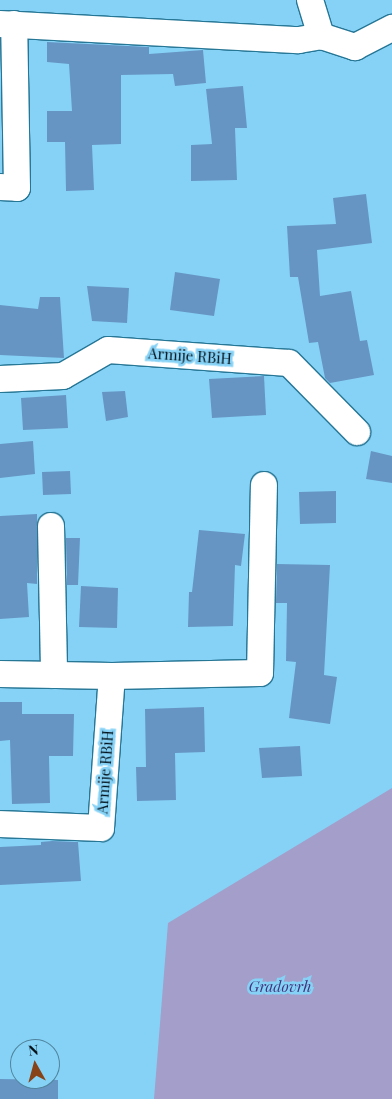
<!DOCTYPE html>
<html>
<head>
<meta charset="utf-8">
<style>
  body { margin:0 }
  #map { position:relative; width:392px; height:1099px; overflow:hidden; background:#86d2f6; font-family:"Playfair Display",serif }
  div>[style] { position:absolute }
  .green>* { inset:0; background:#a39eca }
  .building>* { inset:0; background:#6695c4 }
  .roads { filter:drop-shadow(1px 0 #267696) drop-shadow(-1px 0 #267696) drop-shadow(0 1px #267696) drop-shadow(0 -1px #267696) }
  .street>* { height:26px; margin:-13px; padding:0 13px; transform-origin:13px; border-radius:13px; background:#fff }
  span { translate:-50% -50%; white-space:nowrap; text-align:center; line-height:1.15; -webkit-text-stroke:5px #86d2f6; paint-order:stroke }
  .street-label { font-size:15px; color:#001019 }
  .park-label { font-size:15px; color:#42337b; font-style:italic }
  .north { position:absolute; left:10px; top:1039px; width:50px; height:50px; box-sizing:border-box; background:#86d2f6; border:1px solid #50849e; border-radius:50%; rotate:353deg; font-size:14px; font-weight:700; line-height:20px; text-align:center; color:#001019 }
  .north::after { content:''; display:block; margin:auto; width:18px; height:22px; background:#874317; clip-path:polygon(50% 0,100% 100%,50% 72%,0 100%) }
</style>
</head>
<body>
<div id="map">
  <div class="green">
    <div style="clip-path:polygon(392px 788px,392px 1099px,154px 1099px,168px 923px)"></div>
  </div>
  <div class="building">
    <div style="clip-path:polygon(47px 42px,149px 47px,149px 54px,203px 50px,206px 83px,175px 86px,173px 74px,121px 75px,121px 144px,92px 145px,94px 190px,66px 191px,65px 142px,47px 142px,47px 111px,72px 111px,69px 64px,47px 62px)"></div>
    <div style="clip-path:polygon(243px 86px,247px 128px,235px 128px,237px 180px,191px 181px,191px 145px,212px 144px,206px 89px)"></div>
    <div style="clip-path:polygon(366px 194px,372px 243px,317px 250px,320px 296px,351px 291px,360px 341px,367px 340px,374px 375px,330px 383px,325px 378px,318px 342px,309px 343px,298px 277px,290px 277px,287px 226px,336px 224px,333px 198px)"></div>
    <div style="clip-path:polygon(175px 272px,220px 279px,214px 316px,170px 310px)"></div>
    <div style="clip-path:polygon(87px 286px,129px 288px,127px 323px,92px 321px)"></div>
    <div style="clip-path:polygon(40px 297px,60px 297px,64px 358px,0 355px,0 305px,38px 309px)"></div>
    <div style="clip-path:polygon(264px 376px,266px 415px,212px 418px,209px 379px)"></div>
    <div style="clip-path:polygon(125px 391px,128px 417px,106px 421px,102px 392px)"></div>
    <div style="clip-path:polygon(66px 395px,68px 428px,23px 430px,21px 398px)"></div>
    <div style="clip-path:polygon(33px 441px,35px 474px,0 478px,0 444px)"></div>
    <div style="clip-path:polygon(371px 451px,392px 456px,392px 483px,366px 479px)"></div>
    <div style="clip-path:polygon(70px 471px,71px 494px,43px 495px,42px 472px)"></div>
    <div style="clip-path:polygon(336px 491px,336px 523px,300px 524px,299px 492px)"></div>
    <div style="clip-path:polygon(37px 514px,37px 584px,27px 583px,29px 617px,0 619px,0 516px)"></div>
    <div style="clip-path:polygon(199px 530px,245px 534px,241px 566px,235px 565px,233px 626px,188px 627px,189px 592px,192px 592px)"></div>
    <div style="clip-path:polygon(66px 538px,80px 538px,78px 585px,67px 585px)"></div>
    <div style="clip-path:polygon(277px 564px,330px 565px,324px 675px,337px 677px,330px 724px,289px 718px,296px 662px,286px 661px,287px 603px,276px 603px)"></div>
    <div style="clip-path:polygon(81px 586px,118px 588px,117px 628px,79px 627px)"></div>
    <div style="clip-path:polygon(0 702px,22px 702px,22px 714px,74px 714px,73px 756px,49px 756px,50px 803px,12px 804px,10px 740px,0 741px)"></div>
    <div style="clip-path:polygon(204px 707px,205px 752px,175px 753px,176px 800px,137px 801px,136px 767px,146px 767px,145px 709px)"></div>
    <div style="clip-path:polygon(300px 746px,302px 776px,262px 778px,259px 748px)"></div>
    <div style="clip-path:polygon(52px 841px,78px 842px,81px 881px,0 885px,0 847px,41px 845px,41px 842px)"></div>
    <div style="clip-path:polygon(0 1079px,58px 1080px,58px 1099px,0 1099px)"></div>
  </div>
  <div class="roads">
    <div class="street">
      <div style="left:310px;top:0;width:38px;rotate:73deg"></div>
      <div style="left:0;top:24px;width:299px;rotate:3.1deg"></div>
      <div style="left:299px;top:40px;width:22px;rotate:-10deg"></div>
      <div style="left:321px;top:36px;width:36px;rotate:18deg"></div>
      <div style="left:355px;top:47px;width:42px;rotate:-27.2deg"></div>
      <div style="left:0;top:187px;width:17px;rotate:3deg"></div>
      <div style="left:17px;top:188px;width:164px;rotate:-91deg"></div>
      <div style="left:0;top:379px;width:63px;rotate:-2.7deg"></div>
      <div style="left:63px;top:376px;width:52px;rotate:-30deg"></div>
      <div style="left:108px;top:350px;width:181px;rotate:4.1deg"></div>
      <div style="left:289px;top:363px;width:97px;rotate:45.4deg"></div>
      <div style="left:51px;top:526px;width:149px;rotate:88.8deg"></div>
      <div style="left:0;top:674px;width:112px;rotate:1deg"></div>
      <div style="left:112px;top:676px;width:148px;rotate:-1.2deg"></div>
      <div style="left:260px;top:673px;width:188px;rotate:-88.8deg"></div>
      <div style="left:0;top:824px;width:101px;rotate:2.3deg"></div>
      <div style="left:101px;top:828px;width:152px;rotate:-85.9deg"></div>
    </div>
  </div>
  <div class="street-label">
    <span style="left:190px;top:356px;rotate:4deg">Armije RBiH</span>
    <span style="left:105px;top:772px;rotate:-86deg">Armije RBiH</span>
  </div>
  <div class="park-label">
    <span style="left:280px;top:987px">Gradovrh</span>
  </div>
  <div class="north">N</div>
</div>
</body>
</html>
